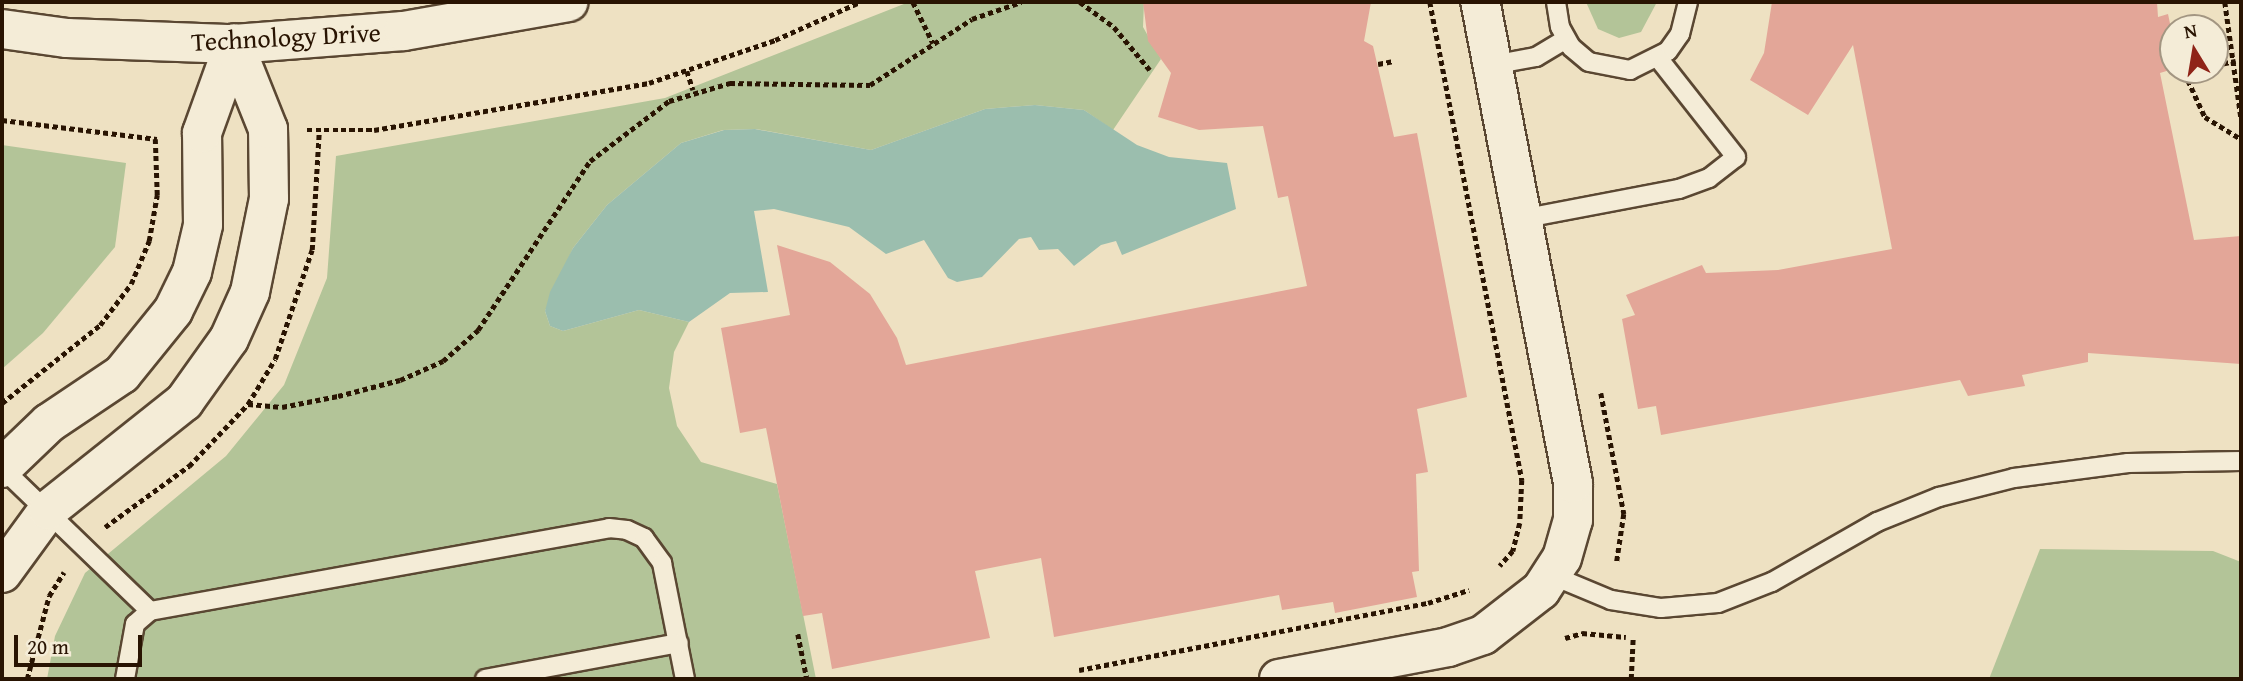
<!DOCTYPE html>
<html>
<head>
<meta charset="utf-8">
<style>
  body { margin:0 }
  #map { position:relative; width:2243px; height:681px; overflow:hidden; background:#eee1c2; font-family:"Gentium Book Plus",serif }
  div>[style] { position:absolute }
  .green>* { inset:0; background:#b3c498 }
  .water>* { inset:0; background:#9bbeae }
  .building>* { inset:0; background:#e3a698 }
  .path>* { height:4.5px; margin-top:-2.25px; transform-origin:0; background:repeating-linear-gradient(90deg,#291402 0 5px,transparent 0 8.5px) }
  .roads { filter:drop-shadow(2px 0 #5a4732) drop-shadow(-2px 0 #5a4732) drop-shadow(0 2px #5a4732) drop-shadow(0 -2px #5a4732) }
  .lane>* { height:18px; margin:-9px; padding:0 9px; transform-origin:9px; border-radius:9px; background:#f4ecd7 }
  .secondary>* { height:38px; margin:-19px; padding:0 19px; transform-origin:19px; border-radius:19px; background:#f4ecd7 }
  span { translate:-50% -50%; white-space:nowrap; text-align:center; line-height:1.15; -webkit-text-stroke:7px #f4ecd7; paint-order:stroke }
  .street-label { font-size:26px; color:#291402 }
  .frame { position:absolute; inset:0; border:4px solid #291402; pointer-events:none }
  .north { position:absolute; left:2159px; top:14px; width:70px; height:70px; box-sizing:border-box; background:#f4ecd7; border:2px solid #a39682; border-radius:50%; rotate:349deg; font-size:19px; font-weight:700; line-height:28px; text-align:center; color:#291402 }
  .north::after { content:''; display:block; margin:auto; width:24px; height:32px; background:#8f2418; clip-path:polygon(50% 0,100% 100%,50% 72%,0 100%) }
  .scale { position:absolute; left:14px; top:635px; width:128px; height:32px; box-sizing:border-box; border:4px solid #291402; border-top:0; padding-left:9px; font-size:21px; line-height:24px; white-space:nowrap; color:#291402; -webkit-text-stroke:5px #f4ecd7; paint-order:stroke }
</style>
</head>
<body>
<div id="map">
  <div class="green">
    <div style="clip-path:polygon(909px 2px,1144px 2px,1143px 27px,1161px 59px,1113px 130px,1084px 110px,1035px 105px,985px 109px,871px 150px,756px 129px,723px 130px,681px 143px,607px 205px,573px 248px,545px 311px,550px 326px,563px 331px,639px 310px,689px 322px,674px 352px,669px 388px,677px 426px,701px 462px,777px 484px,816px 679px,47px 679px,55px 636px,85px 573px,226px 456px,284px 385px,327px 278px,336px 156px,665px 98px)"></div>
    <div style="clip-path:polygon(1586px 2px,1657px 2px,1641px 32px,1619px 38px,1598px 29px)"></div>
    <div style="clip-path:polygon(2px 145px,126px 163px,115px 247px,43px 333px,2px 369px)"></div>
    <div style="clip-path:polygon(2040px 549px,2213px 551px,2241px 562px,2241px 679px,1989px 679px)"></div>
  </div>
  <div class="water">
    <div style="clip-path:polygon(1035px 105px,1084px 110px,1137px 145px,1169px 157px,1227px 163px,1236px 209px,1122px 255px,1116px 241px,1101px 245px,1074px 266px,1058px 249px,1039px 250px,1031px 237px,1019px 239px,982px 277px,957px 282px,948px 278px,924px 240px,886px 254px,849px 227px,774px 209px,754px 211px,768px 292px,730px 293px,689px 322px,639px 310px,563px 331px,550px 326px,545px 311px,550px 292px,573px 248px,607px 205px,681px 143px,724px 130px,755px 129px,871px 150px,985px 109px)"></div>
  </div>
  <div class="building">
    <div style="clip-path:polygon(1143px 2px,1371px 2px,1364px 41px,1373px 46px,1394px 137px,1417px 133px,1467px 397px,1417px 409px,1428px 472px,1416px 474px,1419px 571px,1412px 572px,1417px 597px,1335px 613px,1333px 602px,1282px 610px,1279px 595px,1054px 637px,1041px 558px,975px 571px,990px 638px,832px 669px,822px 613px,803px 616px,766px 428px,740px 433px,721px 328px,790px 315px,777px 245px,830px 262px,870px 294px,897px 338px,906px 365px,1307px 286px,1288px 196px,1278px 198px,1263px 126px,1199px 130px,1158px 117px,1171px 73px,1148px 41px)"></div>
    <div style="clip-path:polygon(1772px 2px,2157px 2px,2158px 17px,2168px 14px,2173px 38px,2173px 69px,2160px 73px,2194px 240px,2241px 236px,2241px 364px,2088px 353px,2088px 362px,2022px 375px,2025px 386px,1996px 391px,1968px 396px,1960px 380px,1661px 435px,1656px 406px,1638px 409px,1622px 319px,1635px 315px,1626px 295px,1702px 265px,1706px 273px,1778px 270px,1892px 249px,1853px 45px,1808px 115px,1750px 80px,1764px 53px)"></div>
  </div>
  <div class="path">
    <div style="left:913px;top:2px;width:46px;rotate:64deg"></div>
    <div style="left:1080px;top:2px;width:42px;rotate:36.3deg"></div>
    <div style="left:1114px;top:27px;width:56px;rotate:50.1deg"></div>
    <div style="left:1430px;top:2px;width:487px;rotate:79.1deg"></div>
    <div style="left:1522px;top:480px;width:43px;rotate:92.7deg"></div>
    <div style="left:1520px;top:523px;width:29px;rotate:104deg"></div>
    <div style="left:1513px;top:551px;width:20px;rotate:131deg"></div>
    <div style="left:2225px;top:2px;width:117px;rotate:82.1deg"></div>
    <div style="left:1378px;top:64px;width:16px;rotate:-11deg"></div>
    <div style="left:2215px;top:65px;width:21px;rotate:-11deg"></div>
    <div style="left:687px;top:71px;width:20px;rotate:72deg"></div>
    <div style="left:2186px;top:72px;width:9px;rotate:-13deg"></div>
    <div style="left:2188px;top:80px;width:41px;rotate:65.3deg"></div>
    <div style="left:2205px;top:117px;width:42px;rotate:31.4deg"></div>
    <div style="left:2px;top:120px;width:156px;rotate:7deg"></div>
    <div style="left:307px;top:130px;width:67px"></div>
    <div style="left:374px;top:130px;width:279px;rotate:-9.7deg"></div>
    <div style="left:649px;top:83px;width:133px;rotate:-18.8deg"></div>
    <div style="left:775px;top:40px;width:93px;rotate:-24.1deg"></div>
    <div style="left:1601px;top:393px;width:123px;rotate:79.2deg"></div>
    <div style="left:1624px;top:514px;width:48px;rotate:98.5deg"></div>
    <div style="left:2px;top:403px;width:125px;rotate:-38.5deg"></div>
    <div style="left:100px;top:325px;width:51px;rotate:-52.9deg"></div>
    <div style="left:131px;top:284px;width:47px;rotate:-67.3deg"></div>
    <div style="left:149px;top:241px;width:47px;rotate:-80.1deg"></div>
    <div style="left:157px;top:195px;width:56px;rotate:-92deg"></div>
    <div style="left:248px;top:404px;width:34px;rotate:5deg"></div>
    <div style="left:282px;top:407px;width:57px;rotate:-11.1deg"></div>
    <div style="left:338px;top:396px;width:64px;rotate:-14.5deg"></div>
    <div style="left:400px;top:380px;width:47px;rotate:-23.8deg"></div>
    <div style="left:443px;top:361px;width:47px;rotate:-41.5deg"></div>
    <div style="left:478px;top:330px;width:203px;rotate:-56.5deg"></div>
    <div style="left:590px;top:161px;width:99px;rotate:-37.2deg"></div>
    <div style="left:669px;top:101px;width:64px;rotate:-16.4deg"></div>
    <div style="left:730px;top:83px;width:140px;rotate:0.8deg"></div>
    <div style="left:870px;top:85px;width:121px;rotate:-32.9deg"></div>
    <div style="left:972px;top:19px;width:52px;rotate:-19.1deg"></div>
    <div style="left:105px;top:527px;width:104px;rotate:-36deg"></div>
    <div style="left:189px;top:466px;width:86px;rotate:-46.4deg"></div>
    <div style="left:248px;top:404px;width:52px;rotate:-59deg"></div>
    <div style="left:275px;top:359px;width:115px;rotate:-71.3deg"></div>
    <div style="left:312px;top:250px;width:118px;rotate:-86.6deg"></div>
    <div style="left:798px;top:634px;width:46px;rotate:78.7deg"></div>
    <div style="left:1565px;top:638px;width:18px;rotate:-16deg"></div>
    <div style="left:1582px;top:633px;width:44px;rotate:5.2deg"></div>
    <div style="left:1079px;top:670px;width:355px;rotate:-10.9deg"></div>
    <div style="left:1428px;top:603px;width:43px;rotate:-17.6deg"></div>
    <div style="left:27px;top:679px;width:86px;rotate:-75.2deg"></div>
    <div style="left:49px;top:596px;width:28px;rotate:-58deg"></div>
    <div style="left:1631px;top:679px;width:42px;rotate:-87.3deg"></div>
  </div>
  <div class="roads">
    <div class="lane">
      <div style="left:1556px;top:2px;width:25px;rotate:81deg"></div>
      <div style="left:1560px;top:27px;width:23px;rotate:61deg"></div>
      <div style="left:1571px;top:47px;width:23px;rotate:40deg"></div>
      <div style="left:1589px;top:62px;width:42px;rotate:11deg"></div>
      <div style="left:1630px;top:70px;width:42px;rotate:-26.6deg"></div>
      <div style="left:1668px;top:51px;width:21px;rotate:-55deg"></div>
      <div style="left:1680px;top:34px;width:33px;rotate:-76deg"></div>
      <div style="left:1492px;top:65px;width:45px;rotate:-10.3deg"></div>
      <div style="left:1536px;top:57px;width:35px;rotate:-31deg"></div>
      <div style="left:1521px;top:219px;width:161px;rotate:-10.8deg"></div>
      <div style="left:1679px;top:189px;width:32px;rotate:-20deg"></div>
      <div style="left:1709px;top:178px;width:34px;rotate:-38deg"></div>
      <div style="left:1736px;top:157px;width:126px;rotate:-128.2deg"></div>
      <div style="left:2px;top:468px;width:206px;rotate:44deg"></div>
      <div style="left:150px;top:611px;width:466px;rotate:-10.2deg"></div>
      <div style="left:609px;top:528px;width:18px;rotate:6deg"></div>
      <div style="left:627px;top:530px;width:19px;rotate:25deg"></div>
      <div style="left:644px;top:538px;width:31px;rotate:54deg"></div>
      <div style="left:662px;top:563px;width:118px;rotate:78.8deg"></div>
      <div style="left:1551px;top:575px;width:65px;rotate:22.6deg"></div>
      <div style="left:1611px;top:600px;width:51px;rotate:9.1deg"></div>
      <div style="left:1661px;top:608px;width:57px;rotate:-5deg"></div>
      <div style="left:1718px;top:603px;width:58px;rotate:-21.3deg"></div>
      <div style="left:1772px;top:582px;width:121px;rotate:-29.7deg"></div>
      <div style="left:1877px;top:522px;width:67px;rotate:-22deg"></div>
      <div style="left:1939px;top:497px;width:77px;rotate:-14.2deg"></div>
      <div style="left:2014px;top:478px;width:115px;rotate:-7.5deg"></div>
      <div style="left:2128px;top:463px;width:113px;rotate:-1deg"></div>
      <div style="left:125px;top:679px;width:56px;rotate:-79.7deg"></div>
      <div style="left:135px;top:624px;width:20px;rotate:-41deg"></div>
      <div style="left:485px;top:679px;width:197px;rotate:-10.5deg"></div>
    </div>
    <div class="secondary">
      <div style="left:2px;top:29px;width:66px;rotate:7.9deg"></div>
      <div style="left:67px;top:38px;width:167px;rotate:2.1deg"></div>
      <div style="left:234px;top:44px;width:170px;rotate:-4.4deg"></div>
      <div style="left:404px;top:31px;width:167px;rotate:-10deg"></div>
      <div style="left:2px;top:468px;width:65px;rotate:-43.8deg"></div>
      <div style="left:49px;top:423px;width:88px;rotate:-33.9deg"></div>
      <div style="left:122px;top:374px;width:81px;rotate:-51deg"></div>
      <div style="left:173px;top:311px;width:43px;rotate:-64deg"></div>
      <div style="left:192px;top:272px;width:48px;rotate:-76.8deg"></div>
      <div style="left:203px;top:225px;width:92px;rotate:-90.6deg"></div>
      <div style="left:202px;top:133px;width:95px;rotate:-70.2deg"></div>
      <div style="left:2px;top:573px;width:78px;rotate:-53.9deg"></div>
      <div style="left:48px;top:510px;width:174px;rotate:-38.5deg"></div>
      <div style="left:184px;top:402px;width:77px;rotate:-54.5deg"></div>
      <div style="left:229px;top:339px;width:51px;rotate:-65.9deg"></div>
      <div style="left:250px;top:292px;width:95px;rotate:-78.5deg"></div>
      <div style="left:269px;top:199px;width:70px;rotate:-90.8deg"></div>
      <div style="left:268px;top:129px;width:92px;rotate:-111.8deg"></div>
      <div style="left:1279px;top:679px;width:172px;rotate:-10.7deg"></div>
      <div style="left:1448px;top:647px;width:37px;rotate:-19deg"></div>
      <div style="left:1483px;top:635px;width:73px;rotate:-37.8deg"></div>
      <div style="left:1541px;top:590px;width:38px;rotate:-57deg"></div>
      <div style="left:1562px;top:558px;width:40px;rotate:-74deg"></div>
      <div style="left:1573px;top:520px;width:37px;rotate:-90deg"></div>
      <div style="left:1573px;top:483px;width:490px;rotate:-100.9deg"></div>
    </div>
  </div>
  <div class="street-label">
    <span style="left:286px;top:37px;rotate:-3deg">Technology Drive</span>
  </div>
  <div class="frame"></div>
  <div class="north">N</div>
  <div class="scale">20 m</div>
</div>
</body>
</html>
